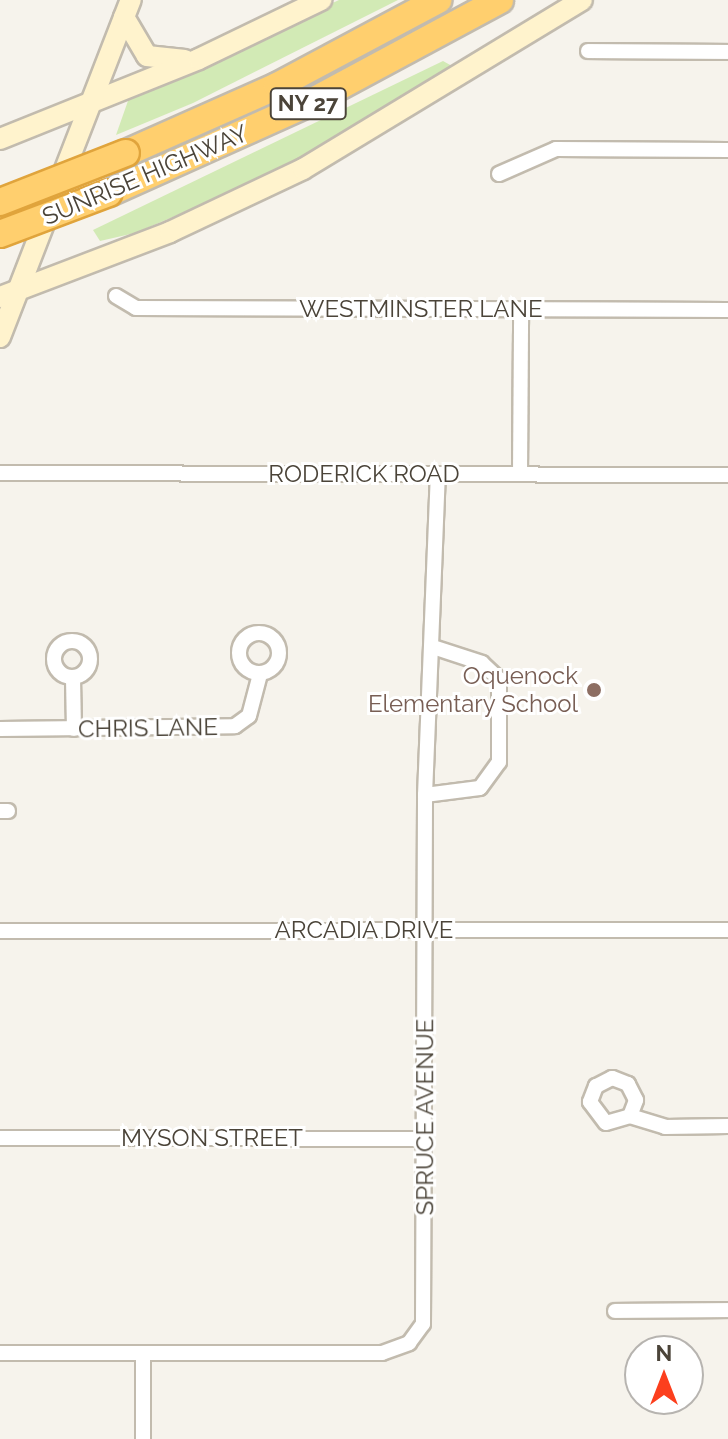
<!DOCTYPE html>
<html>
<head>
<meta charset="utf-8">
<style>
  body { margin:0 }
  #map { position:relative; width:728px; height:1439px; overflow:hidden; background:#f6f3ec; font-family:Raleway,sans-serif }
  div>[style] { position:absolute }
  .green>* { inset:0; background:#d2eab5 }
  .roads { filter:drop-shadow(2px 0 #c2bbae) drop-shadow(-2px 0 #c2bbae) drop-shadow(0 2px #c2bbae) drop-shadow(0 -2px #c2bbae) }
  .street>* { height:14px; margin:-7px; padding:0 7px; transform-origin:7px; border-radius:7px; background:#fff }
  .street>.ring { margin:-7px; padding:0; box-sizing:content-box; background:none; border:14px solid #fff; border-radius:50% }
  .secondary>* { height:20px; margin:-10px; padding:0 10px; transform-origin:10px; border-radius:10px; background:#fff3cd }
  .highway>* { height:26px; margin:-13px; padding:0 13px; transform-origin:13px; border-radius:13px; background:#ffcf6e }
  .bridges { filter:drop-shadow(2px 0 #e0a43c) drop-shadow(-2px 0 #e0a43c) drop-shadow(0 2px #e0a43c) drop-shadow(0 -2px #e0a43c) }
  .highway-bridge>* { height:26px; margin:-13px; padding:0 13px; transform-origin:13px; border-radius:13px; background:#ffcf6e }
  .dots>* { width:22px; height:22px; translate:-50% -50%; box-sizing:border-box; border:4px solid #fff; border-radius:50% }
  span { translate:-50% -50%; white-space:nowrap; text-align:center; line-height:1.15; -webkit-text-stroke:6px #fff; paint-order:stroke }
  .shield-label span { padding:2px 6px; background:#fff; border:2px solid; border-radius:6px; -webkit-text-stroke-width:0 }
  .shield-label { font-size:22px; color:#4b4439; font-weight:700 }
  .street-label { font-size:24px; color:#4b4439 }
  .education-label { font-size:24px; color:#785e54 }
  .right { translate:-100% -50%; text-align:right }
  .north { position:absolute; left:624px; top:1335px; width:80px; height:80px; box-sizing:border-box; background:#fff; border:2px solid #b7b4b0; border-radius:50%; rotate:0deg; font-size:22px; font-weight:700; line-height:32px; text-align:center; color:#4b4439 }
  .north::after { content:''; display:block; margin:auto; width:28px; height:36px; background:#fc3f1d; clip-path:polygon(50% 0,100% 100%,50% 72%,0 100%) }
</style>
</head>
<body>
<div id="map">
  <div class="green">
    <div style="clip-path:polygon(339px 0,398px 0,193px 103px,116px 135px,129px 98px)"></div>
    <div style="clip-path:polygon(443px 61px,452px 66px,312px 158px,135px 233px,100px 241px,93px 230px)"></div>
  </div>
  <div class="roads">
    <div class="street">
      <div style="left:588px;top:51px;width:140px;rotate:0.4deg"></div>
      <div style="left:499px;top:174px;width:62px;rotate:-23.7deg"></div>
      <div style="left:556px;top:149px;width:172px;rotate:0.3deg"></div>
      <div style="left:116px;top:296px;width:23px;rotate:31deg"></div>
      <div style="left:136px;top:308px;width:592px;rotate:0.19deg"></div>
      <div style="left:0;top:473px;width:728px;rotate:0.16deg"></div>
      <div style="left:520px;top:473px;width:163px;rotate:-89.6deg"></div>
      <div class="ring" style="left:239px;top:633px;width:26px;height:26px"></div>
      <div class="ring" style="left:54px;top:641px;width:22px;height:22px"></div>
      <div style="left:73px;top:678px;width:51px;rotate:88.9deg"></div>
      <div style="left:0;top:729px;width:235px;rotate:-0.7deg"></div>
      <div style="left:235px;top:726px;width:17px;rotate:-36deg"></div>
      <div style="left:249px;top:716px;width:43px;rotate:-75.3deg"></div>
      <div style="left:425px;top:795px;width:55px;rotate:-7.3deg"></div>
      <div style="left:480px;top:788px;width:32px;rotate:-54deg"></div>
      <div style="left:499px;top:762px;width:83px;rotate:-90deg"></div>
      <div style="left:499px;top:679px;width:23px;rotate:-137deg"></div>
      <div style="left:482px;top:663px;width:52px;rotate:-161.9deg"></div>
      <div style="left:0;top:811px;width:8px"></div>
      <div style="left:0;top:931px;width:728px;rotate:-0.08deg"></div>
      <div style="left:630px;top:1116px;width:17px;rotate:-69deg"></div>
      <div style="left:636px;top:1100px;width:18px;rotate:-117deg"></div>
      <div style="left:628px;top:1084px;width:17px;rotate:-159deg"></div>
      <div style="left:612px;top:1078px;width:18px;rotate:153deg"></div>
      <div style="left:596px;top:1086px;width:17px;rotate:111deg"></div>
      <div style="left:590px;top:1102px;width:26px;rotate:53deg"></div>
      <div style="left:606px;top:1123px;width:25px;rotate:-16deg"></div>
      <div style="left:630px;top:1116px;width:37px;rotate:17deg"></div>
      <div style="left:665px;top:1127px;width:63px;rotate:-0.9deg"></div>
      <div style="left:0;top:1138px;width:425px;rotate:0.1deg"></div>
      <div style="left:615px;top:1311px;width:113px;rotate:-0.5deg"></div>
      <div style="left:0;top:1353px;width:382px"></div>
      <div style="left:382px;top:1353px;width:29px;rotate:-20deg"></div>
      <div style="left:409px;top:1343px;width:24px;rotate:-54deg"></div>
      <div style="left:423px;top:1324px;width:529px;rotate:-89.78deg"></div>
      <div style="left:425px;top:795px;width:321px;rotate:-87.7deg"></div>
      <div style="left:143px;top:1439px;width:85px;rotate:-90deg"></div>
    </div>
    <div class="secondary">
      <div style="left:124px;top:17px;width:45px;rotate:59.5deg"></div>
      <div style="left:147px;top:56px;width:38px;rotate:6deg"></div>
      <div style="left:0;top:139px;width:214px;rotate:-21.9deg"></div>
      <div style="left:199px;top:59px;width:136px;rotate:-25.8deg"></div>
      <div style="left:0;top:297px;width:182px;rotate:-20.9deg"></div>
      <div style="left:170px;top:232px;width:147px;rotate:-25.3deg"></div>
      <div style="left:303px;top:169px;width:326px;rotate:-31.2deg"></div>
      <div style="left:0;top:337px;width:362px;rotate:-68.8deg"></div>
    </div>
    <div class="highway">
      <div style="left:126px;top:153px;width:165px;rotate:-23.9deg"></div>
      <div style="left:277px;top:86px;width:183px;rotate:-28.1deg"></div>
      <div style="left:109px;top:193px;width:219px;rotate:-24.2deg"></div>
      <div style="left:309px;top:103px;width:217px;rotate:-28.3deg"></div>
    </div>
  </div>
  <div class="bridges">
    <div class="highway-bridge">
      <div style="left:0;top:202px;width:135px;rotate:-21.3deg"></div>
      <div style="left:0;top:234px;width:116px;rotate:-20.6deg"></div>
    </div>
  </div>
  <div class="dots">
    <div style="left:594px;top:690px;background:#8d6e63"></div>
  </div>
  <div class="shield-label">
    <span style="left:308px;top:104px">NY 27</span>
  </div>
  <div class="street-label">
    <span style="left:145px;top:175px;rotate:-23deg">SUNRISE HIGHWAY</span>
    <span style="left:421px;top:309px">WESTMINSTER LANE</span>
    <span style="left:364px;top:474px">RODERICK ROAD</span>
    <span style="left:148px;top:728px;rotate:-1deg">CHRIS LANE</span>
    <span style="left:364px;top:930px">ARCADIA DRIVE</span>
    <span style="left:425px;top:1117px;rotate:-90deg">SPRUCE AVENUE</span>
    <span style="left:212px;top:1138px">MYSON STREET</span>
  </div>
  <div class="education-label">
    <span class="right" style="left:578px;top:690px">Oquenock<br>Elementary School</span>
  </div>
  <div class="north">N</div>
</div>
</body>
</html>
